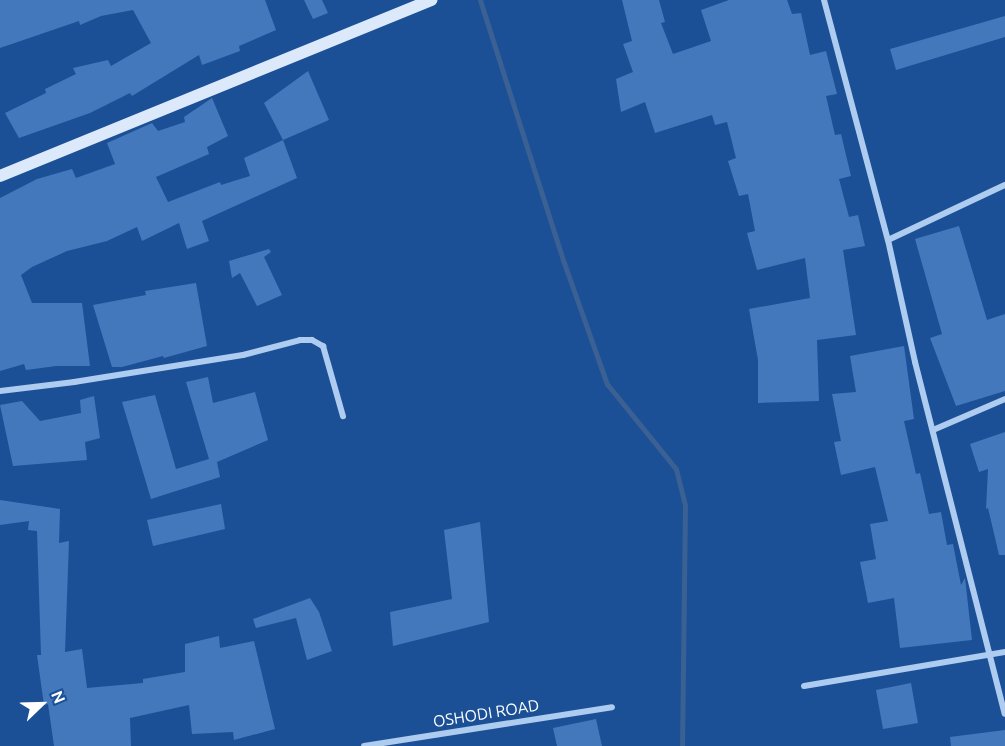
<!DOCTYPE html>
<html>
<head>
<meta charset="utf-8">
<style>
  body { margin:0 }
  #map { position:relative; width:1005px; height:746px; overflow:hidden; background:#1b5096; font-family:Ubuntu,sans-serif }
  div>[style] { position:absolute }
  .stream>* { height:5px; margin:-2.5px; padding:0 2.5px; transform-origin:2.5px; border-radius:2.5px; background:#3b6093 }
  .building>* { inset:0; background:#4478bd }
  .street>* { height:6px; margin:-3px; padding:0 3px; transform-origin:3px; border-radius:3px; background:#aecbf0 }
  .secondary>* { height:12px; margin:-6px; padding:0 6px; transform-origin:6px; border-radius:6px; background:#dce9fb }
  span { translate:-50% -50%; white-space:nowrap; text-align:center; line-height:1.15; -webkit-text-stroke:4.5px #1b5096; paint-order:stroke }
  .street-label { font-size:16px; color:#fff }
  .north { position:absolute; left:12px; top:674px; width:60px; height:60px; -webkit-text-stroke:4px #1b5096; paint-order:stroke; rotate:67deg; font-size:16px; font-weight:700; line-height:24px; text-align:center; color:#fff }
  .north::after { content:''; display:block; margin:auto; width:21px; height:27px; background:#fff; clip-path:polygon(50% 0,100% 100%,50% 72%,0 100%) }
</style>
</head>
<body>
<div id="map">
  <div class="stream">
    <div style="left:480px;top:0;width:273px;rotate:72.3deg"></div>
    <div style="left:563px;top:260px;width:132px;rotate:70.5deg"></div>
    <div style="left:607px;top:384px;width:109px;rotate:50.9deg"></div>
    <div style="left:676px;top:469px;width:37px;rotate:76deg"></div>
    <div style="left:685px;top:505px;width:241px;rotate:90.7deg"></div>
  </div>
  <div class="building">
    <div style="clip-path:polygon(0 0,265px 0,276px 30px,239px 46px,240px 51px,202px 65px,199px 55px,132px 96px,130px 93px,90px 113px,19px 138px,5px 113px,46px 93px,45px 89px,76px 74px,73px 68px,108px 60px,111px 66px,151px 43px,133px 10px,101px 16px,80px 25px,79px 21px,0 48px)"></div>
    <div style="clip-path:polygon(304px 0,322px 0,328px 13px,313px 19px)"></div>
    <div style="clip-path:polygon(622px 0,659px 0,665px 22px,661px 23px,673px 54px,711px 41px,701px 10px,729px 0,787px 0,792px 14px,801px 13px,810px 55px,826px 51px,837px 94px,826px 96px,835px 135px,841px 134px,851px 176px,839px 179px,849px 217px,858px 215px,865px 246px,843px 250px,856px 335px,817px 340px,819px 401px,758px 403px,758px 360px,749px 309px,810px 298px,805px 258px,757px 270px,747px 233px,755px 231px,748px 194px,739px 196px,728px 161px,736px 158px,727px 122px,715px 125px,712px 115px,655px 133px,645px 102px,621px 112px,616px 79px,633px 72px,623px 44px,632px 41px)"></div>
    <div style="clip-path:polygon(1005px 16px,1005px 37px,896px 70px,890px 49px)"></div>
    <div style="clip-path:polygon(308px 71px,329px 120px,283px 140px,264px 103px)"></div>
    <div style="clip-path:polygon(212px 98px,228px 136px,207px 147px,209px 154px,156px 177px,168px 202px,220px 182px,221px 185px,250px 176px,244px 158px,283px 140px,297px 178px,202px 221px,209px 241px,187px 249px,179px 223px,142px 241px,137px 227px,107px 241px,67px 251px,32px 267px,21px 275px,32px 303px,82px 303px,90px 366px,56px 366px,26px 370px,24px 364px,0 371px,0 198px,37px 179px,72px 169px,76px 178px,115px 164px,107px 143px,152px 123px,158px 131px,185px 122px,184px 117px)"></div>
    <div style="clip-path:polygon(959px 226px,987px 320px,1005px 314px,1005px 391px,956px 406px,930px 338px,942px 334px,915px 239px)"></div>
    <div style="clip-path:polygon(269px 249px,271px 252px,264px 257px,282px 295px,257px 306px,240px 273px,232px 278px,229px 261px)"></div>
    <div style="clip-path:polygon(196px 283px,207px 346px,164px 358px,163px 356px,122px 367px,112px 367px,93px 305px,146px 295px,145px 291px)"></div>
    <div style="clip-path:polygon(904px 346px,914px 419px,904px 421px,916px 474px,920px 473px,929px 514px,941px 512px,947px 545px,953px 544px,961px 585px,965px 578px,972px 640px,900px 648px,894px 598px,868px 603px,860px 562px,876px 559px,870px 524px,888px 521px,875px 467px,841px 475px,834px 442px,841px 441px,832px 394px,856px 392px,850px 356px)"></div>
    <div style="clip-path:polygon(208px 377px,213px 403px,255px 392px,268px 440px,217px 462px,220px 477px,151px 499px,122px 402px,155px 395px,176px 469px,209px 459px,186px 382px)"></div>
    <div style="clip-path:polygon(94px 396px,100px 438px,85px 442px,87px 460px,13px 466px,0 405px,22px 401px,40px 421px,81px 413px,80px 400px)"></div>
    <div style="clip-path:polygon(1005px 432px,1005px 555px,999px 555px,988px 508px,986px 509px,988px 469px,979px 472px,970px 444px)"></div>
    <div style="clip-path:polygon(0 500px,60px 509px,59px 543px,69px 541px,65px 652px,82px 649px,87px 688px,143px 683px,143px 679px,185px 672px,185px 644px,219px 636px,220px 648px,254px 641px,275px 729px,234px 740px,233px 732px,192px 734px,189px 705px,130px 718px,131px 746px,54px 746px,48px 704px,44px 705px,37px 655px,41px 655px,37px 531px,28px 530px,29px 521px,0 525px)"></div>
    <div style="clip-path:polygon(221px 504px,225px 529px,153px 546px,147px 520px)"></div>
    <div style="clip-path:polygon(480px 522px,489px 622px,393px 646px,390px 612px,452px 599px,444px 530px)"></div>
    <div style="clip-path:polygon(310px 598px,319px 612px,332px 651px,307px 660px,296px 618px,256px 628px,253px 619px)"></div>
    <div style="clip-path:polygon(911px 683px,918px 723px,883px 729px,876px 690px)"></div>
    <div style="clip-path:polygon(596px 719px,602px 746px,557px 746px,553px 728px)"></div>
    <div style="clip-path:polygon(1005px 730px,1005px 746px,951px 746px,950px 737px)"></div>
  </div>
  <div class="street">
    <div style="left:824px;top:0;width:248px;rotate:75.1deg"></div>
    <div style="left:888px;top:240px;width:125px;rotate:77.5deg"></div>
    <div style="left:915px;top:362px;width:363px;rotate:75.7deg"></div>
    <div style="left:888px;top:240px;width:129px;rotate:-25.2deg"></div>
    <div style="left:0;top:391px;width:75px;rotate:-6.9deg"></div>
    <div style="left:74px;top:382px;width:171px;rotate:-9.1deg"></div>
    <div style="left:243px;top:355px;width:59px;rotate:-14.7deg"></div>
    <div style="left:300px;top:340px;width:12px"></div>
    <div style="left:312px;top:340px;width:13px;rotate:29deg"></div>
    <div style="left:323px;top:346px;width:73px;rotate:74.1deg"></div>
    <div style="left:933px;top:430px;width:78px;rotate:-23.3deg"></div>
    <div style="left:804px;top:686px;width:204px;rotate:-9.6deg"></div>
    <div style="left:364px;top:746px;width:251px;rotate:-8.9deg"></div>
  </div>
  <div class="secondary">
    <div style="left:0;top:176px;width:466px;rotate:-22.2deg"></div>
  </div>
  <div class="street-label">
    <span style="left:486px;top:713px;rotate:-9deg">OSHODI ROAD</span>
  </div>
  <div class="north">N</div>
</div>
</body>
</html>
